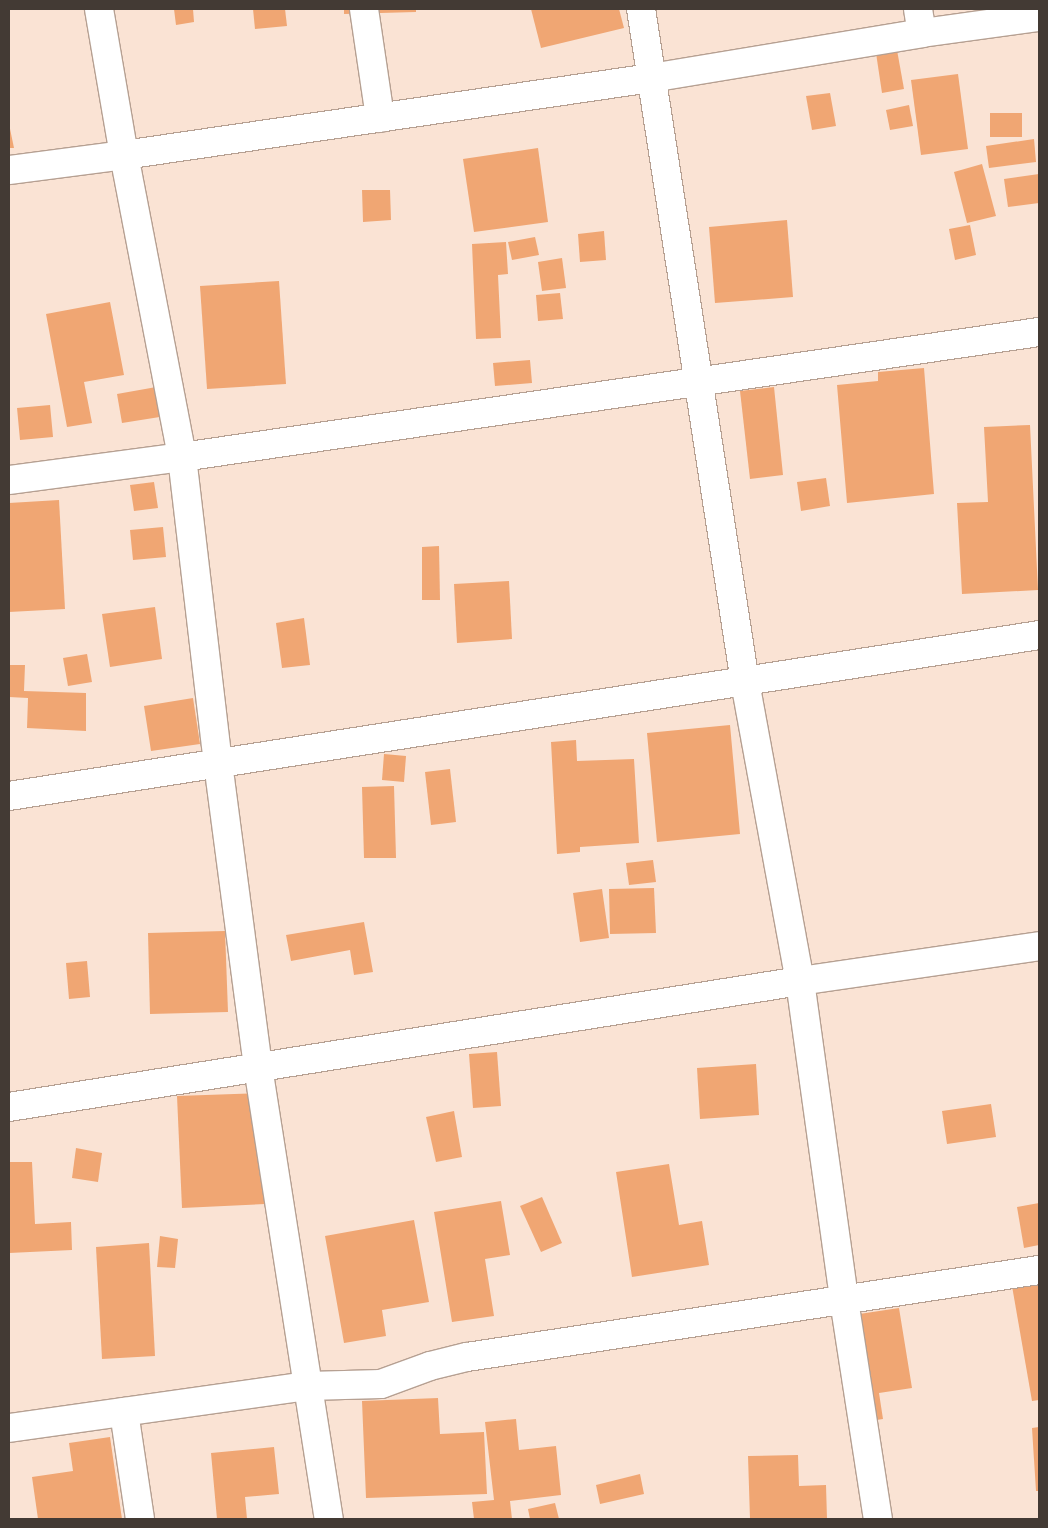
<!DOCTYPE html>
<html>
<head>
<meta charset="utf-8">
<style>
  body { margin:0 }
  #map { position:relative; width:1048px; height:1528px; overflow:hidden; background:#fae3d4; font-family:"Roboto Serif",serif }
  div>[style] { position:absolute }
  .building>* { inset:0; background:#f0a673 }
  .roads { filter:drop-shadow(1px 0 #b6a092) drop-shadow(-1px 0 #b6a092) drop-shadow(0 1px #b6a092) drop-shadow(0 -1px #b6a092) }
  .minor>* { height:28px; margin:-14px; padding:0 14px; transform-origin:14px; border-radius:14px; background:#fff }
  span { translate:-50% -50%; white-space:nowrap; text-align:center; line-height:1.15; -webkit-text-stroke:4.5px #fdf4ee; paint-order:stroke }
  .frame { position:absolute; inset:0; border:10px solid #433a34; pointer-events:none }
</style>
</head>
<body>
<div id="map">
  <div class="building">
    <div style="clip-path:polygon(174px 9px,193px 9px,194px 22px,176px 25px)"></div>
    <div style="clip-path:polygon(253px 9px,285px 9px,287px 26px,255px 29px)"></div>
    <div style="clip-path:polygon(344px 9px,416px 9px,416px 12px,344px 14px)"></div>
    <div style="clip-path:polygon(531px 9px,619px 9px,624px 28px,541px 48px)"></div>
    <div style="clip-path:polygon(897px 50px,904px 89px,882px 93px,876px 53px)"></div>
    <div style="clip-path:polygon(958px 74px,968px 149px,921px 155px,911px 80px)"></div>
    <div style="clip-path:polygon(830px 93px,836px 126px,812px 130px,806px 96px)"></div>
    <div style="clip-path:polygon(909px 105px,913px 126px,890px 130px,886px 110px)"></div>
    <div style="clip-path:polygon(990px 113px,1022px 113px,1022px 137px,990px 137px)"></div>
    <div style="clip-path:polygon(9px 124px,14px 148px,9px 148px)"></div>
    <div style="clip-path:polygon(1034px 139px,1036px 162px,989px 168px,986px 146px)"></div>
    <div style="clip-path:polygon(538px 148px,548px 222px,474px 232px,463px 159px)"></div>
    <div style="clip-path:polygon(982px 164px,996px 216px,967px 223px,954px 172px)"></div>
    <div style="clip-path:polygon(1039px 174px,1039px 203px,1008px 207px,1004px 179px)"></div>
    <div style="clip-path:polygon(362px 190px,390px 190px,391px 220px,363px 222px)"></div>
    <div style="clip-path:polygon(787px 220px,793px 297px,715px 303px,709px 227px)"></div>
    <div style="clip-path:polygon(970px 225px,976px 255px,955px 260px,949px 229px)"></div>
    <div style="clip-path:polygon(604px 231px,606px 260px,580px 262px,578px 234px)"></div>
    <div style="clip-path:polygon(535px 237px,539px 255px,512px 260px,508px 242px)"></div>
    <div style="clip-path:polygon(506px 242px,508px 274px,498px 275px,501px 338px,476px 339px,472px 244px)"></div>
    <div style="clip-path:polygon(562px 258px,566px 288px,542px 291px,538px 262px)"></div>
    <div style="clip-path:polygon(279px 281px,286px 384px,207px 389px,200px 286px)"></div>
    <div style="clip-path:polygon(560px 293px,563px 319px,538px 321px,536px 295px)"></div>
    <div style="clip-path:polygon(110px 302px,124px 375px,84px 382px,92px 423px,67px 427px,46px 314px)"></div>
    <div style="clip-path:polygon(530px 360px,532px 383px,495px 386px,493px 363px)"></div>
    <div style="clip-path:polygon(924px 368px,934px 494px,847px 503px,837px 385px,878px 381px,878px 372px)"></div>
    <div style="clip-path:polygon(162px 386px,166px 416px,122px 423px,117px 394px)"></div>
    <div style="clip-path:polygon(774px 387px,783px 475px,750px 479px,740px 391px)"></div>
    <div style="clip-path:polygon(50px 405px,53px 437px,20px 440px,17px 408px)"></div>
    <div style="clip-path:polygon(1030px 425px,1038px 590px,962px 594px,957px 503px,988px 502px,984px 427px)"></div>
    <div style="clip-path:polygon(826px 478px,830px 506px,801px 511px,797px 482px)"></div>
    <div style="clip-path:polygon(154px 482px,158px 508px,134px 511px,130px 485px)"></div>
    <div style="clip-path:polygon(59px 500px,65px 609px,9px 612px,9px 503px)"></div>
    <div style="clip-path:polygon(163px 527px,166px 557px,133px 560px,130px 530px)"></div>
    <div style="clip-path:polygon(439px 546px,440px 600px,422px 600px,422px 547px)"></div>
    <div style="clip-path:polygon(509px 581px,512px 639px,457px 643px,454px 584px)"></div>
    <div style="clip-path:polygon(155px 607px,162px 659px,110px 667px,102px 614px)"></div>
    <div style="clip-path:polygon(304px 618px,310px 665px,282px 668px,276px 623px)"></div>
    <div style="clip-path:polygon(87px 654px,92px 682px,68px 686px,63px 658px)"></div>
    <div style="clip-path:polygon(9px 665px,25px 665px,24px 691px,86px 693px,86px 731px,27px 728px,28px 698px,9px 697px)"></div>
    <div style="clip-path:polygon(193px 698px,200px 744px,151px 751px,144px 706px)"></div>
    <div style="clip-path:polygon(730px 725px,740px 834px,657px 842px,647px 733px)"></div>
    <div style="clip-path:polygon(576px 740px,577px 761px,634px 759px,639px 843px,580px 847px,580px 852px,557px 854px,551px 742px)"></div>
    <div style="clip-path:polygon(384px 754px,406px 756px,404px 782px,382px 780px)"></div>
    <div style="clip-path:polygon(450px 769px,456px 822px,431px 825px,425px 772px)"></div>
    <div style="clip-path:polygon(394px 786px,396px 858px,364px 858px,362px 787px)"></div>
    <div style="clip-path:polygon(653px 860px,656px 882px,629px 885px,626px 863px)"></div>
    <div style="clip-path:polygon(654px 888px,656px 933px,610px 934px,609px 889px)"></div>
    <div style="clip-path:polygon(602px 889px,609px 938px,580px 942px,573px 893px)"></div>
    <div style="clip-path:polygon(364px 922px,373px 972px,354px 975px,350px 950px,291px 961px,286px 935px)"></div>
    <div style="clip-path:polygon(225px 931px,228px 1012px,150px 1014px,148px 933px)"></div>
    <div style="clip-path:polygon(87px 961px,90px 997px,69px 999px,66px 963px)"></div>
    <div style="clip-path:polygon(497px 1052px,501px 1106px,473px 1108px,469px 1054px)"></div>
    <div style="clip-path:polygon(756px 1064px,759px 1115px,700px 1119px,697px 1068px)"></div>
    <div style="clip-path:polygon(260px 1093px,265px 1204px,182px 1208px,177px 1096px)"></div>
    <div style="clip-path:polygon(991px 1104px,996px 1137px,947px 1144px,942px 1111px)"></div>
    <div style="clip-path:polygon(454px 1111px,462px 1157px,436px 1162px,426px 1117px)"></div>
    <div style="clip-path:polygon(76px 1148px,102px 1153px,98px 1182px,72px 1178px)"></div>
    <div style="clip-path:polygon(9px 1162px,32px 1162px,35px 1224px,71px 1222px,72px 1250px,9px 1253px)"></div>
    <div style="clip-path:polygon(669px 1164px,679px 1225px,702px 1221px,709px 1265px,632px 1277px,616px 1172px)"></div>
    <div style="clip-path:polygon(542px 1197px,562px 1243px,541px 1252px,520px 1206px)"></div>
    <div style="clip-path:polygon(501px 1201px,510px 1255px,485px 1259px,494px 1316px,452px 1322px,434px 1212px)"></div>
    <div style="clip-path:polygon(1039px 1203px,1039px 1245px,1024px 1248px,1017px 1207px)"></div>
    <div style="clip-path:polygon(414px 1220px,429px 1302px,382px 1310px,386px 1336px,344px 1343px,325px 1236px)"></div>
    <div style="clip-path:polygon(160px 1236px,178px 1239px,175px 1268px,157px 1267px)"></div>
    <div style="clip-path:polygon(149px 1243px,155px 1356px,102px 1359px,96px 1247px)"></div>
    <div style="clip-path:polygon(1039px 1281px,1039px 1400px,1032px 1401px,1012px 1286px)"></div>
    <div style="clip-path:polygon(899px 1308px,912px 1388px,879px 1393px,883px 1419px,850px 1424px,833px 1318px)"></div>
    <div style="clip-path:polygon(438px 1398px,440px 1434px,484px 1432px,487px 1494px,366px 1498px,362px 1401px)"></div>
    <div style="clip-path:polygon(516px 1419px,519px 1450px,556px 1446px,561px 1495px,510px 1501px,512px 1519px,474px 1519px,472px 1502px,494px 1500px,485px 1422px)"></div>
    <div style="clip-path:polygon(1039px 1427px,1039px 1491px,1036px 1491px,1032px 1428px)"></div>
    <div style="clip-path:polygon(110px 1437px,122px 1519px,38px 1519px,32px 1477px,73px 1471px,69px 1443px)"></div>
    <div style="clip-path:polygon(274px 1447px,279px 1494px,245px 1497px,247px 1519px,217px 1519px,211px 1453px)"></div>
    <div style="clip-path:polygon(798px 1455px,799px 1486px,826px 1485px,827px 1519px,750px 1519px,748px 1456px)"></div>
    <div style="clip-path:polygon(640px 1474px,644px 1494px,600px 1504px,596px 1485px)"></div>
    <div style="clip-path:polygon(555px 1503px,559px 1519px,530px 1519px,528px 1509px)"></div>
  </div>
  <div class="roads">
    <div class="minor">
      <div style="left:99px;top:9px;width:148px;rotate:80.3deg"></div>
      <div style="left:124px;top:155px;width:308px;rotate:79.1deg"></div>
      <div style="left:182px;top:457px;width:308px;rotate:83.3deg"></div>
      <div style="left:218px;top:763px;width:307px;rotate:82.5deg"></div>
      <div style="left:258px;top:1067px;width:458px;rotate:81.1deg"></div>
      <div style="left:364px;top:9px;width:110px;rotate:81.6deg"></div>
      <div style="left:641px;top:9px;width:681px;rotate:81.22deg"></div>
      <div style="left:745px;top:682px;width:304px;rotate:79.6deg"></div>
      <div style="left:800px;top:981px;width:322px;rotate:82.1deg"></div>
      <div style="left:844px;top:1300px;width:222px;rotate:81.2deg"></div>
      <div style="left:918px;top:9px;width:24px;rotate:81deg"></div>
      <div style="left:9px;top:170px;width:116px;rotate:-7.4deg"></div>
      <div style="left:124px;top:155px;width:533px;rotate:-8.31deg"></div>
      <div style="left:651px;top:78px;width:275px;rotate:-9.4deg"></div>
      <div style="left:922px;top:33px;width:118px;rotate:-7.8deg"></div>
      <div style="left:9px;top:480px;width:175px;rotate:-7.6deg"></div>
      <div style="left:182px;top:457px;width:866px;rotate:-8.3deg"></div>
      <div style="left:9px;top:796px;width:1043px;rotate:-8.88deg"></div>
      <div style="left:9px;top:1107px;width:801px;rotate:-9.05deg"></div>
      <div style="left:800px;top:981px;width:242px;rotate:-8.3deg"></div>
      <div style="left:124px;top:1412px;width:108px;rotate:81.5deg"></div>
      <div style="left:9px;top:1428px;width:302px;rotate:-8deg"></div>
      <div style="left:308px;top:1386px;width:73px;rotate:-1.6deg"></div>
      <div style="left:381px;top:1384px;width:52px;rotate:-20.2deg"></div>
      <div style="left:430px;top:1366px;width:38px;rotate:-14deg"></div>
      <div style="left:467px;top:1357px;width:579px;rotate:-8.65deg"></div>
    </div>
  </div>
  <div class="frame"></div>
</div>
</body>
</html>
